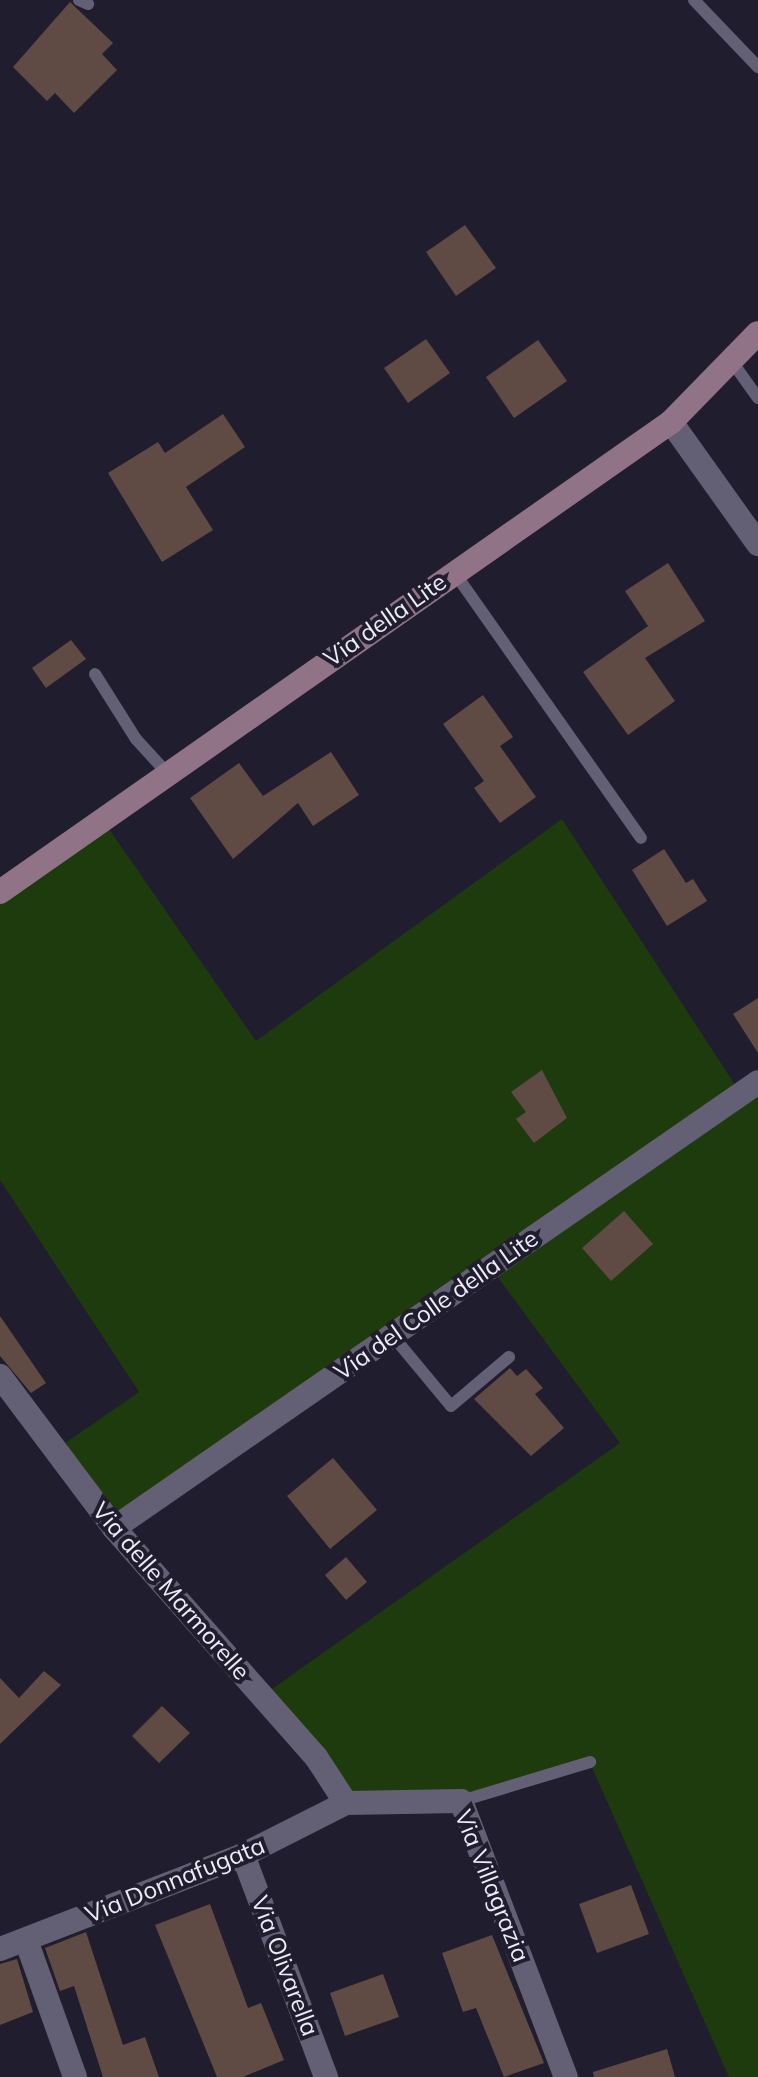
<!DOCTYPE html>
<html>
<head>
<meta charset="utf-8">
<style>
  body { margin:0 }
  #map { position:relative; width:758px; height:2077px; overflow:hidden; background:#201d2e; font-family:Mulish,sans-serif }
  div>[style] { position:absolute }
  .green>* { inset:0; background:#1d3b0d }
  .building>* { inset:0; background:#604a44 }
  .lane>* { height:12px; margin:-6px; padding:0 6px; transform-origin:6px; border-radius:6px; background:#636075 }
  .street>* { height:24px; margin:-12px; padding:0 12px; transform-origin:12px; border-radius:12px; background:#636075 }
  .secondary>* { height:24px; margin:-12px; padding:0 12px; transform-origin:12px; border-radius:12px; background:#907387 }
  span { translate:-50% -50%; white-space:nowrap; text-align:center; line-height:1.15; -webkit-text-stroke:8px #201d2e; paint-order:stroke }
  .street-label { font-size:24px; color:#edecf8 }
</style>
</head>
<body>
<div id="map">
  <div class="green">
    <div style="clip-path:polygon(102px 819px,256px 1041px,562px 819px,741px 1094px,758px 1082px,758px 2077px,729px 2077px,590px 1763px,461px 1801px,346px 1803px,262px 1696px,620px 1443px,491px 1268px,114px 1528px,55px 1450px,139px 1392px,0 1180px,0 888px)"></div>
  </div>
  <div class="building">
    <div style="clip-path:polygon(70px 2px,113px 43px,102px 54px,117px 70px,74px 113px,55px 93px,47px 101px,13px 67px)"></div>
    <div style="clip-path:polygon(465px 225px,496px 268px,456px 296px,426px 252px)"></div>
    <div style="clip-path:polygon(426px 339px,450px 373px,408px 403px,384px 368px)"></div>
    <div style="clip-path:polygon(538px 340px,567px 381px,514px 418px,486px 377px)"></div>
    <div style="clip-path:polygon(223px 414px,245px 447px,186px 487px,213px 530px,162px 562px,108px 473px,158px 442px,165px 453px)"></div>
    <div style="clip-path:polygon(668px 563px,705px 621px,645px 658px,675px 701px,628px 735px,583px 672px,648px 626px,625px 591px)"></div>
    <div style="clip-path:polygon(71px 640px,86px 659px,46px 688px,32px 668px)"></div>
    <div style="clip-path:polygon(483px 695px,513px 737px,500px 746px,536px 797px,500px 823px,474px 788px,484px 781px,443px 724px)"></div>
    <div style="clip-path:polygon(331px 752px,359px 795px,313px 826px,298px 803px,233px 859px,190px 798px,239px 763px,263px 796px)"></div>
    <div style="clip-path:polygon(664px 849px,686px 883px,693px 879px,707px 901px,667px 926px,632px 870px)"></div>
    <div style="clip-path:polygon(758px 998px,758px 1053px,733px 1014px)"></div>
    <div style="clip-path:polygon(542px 1070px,567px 1118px,534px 1143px,516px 1119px,526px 1112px,511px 1092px)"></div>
    <div style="clip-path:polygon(624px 1211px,653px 1244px,611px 1281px,582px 1248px)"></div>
    <div style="clip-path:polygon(0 1316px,46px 1383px,31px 1393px,0 1356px)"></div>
    <div style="clip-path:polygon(510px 1368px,517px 1376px,526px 1369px,543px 1388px,535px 1394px,564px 1428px,531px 1456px,474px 1399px)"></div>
    <div style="clip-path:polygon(333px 1458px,377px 1510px,330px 1549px,287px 1496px)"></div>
    <div style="clip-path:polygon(346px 1557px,367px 1582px,346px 1600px,325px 1575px)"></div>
    <div style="clip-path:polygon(44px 1671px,61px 1685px,0 1744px,0 1678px,19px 1698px)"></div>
    <div style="clip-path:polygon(162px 1706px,190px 1733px,159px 1763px,132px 1736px)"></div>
    <div style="clip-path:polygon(631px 1885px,649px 1934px,597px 1953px,579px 1904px)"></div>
    <div style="clip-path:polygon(210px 1904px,248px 2008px,261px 2003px,284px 2060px,243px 2077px,217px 2077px,155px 1925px)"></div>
    <div style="clip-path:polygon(86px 1932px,123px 2045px,145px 2037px,159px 2077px,103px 2077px,74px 1986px,60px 1991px,45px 1948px)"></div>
    <div style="clip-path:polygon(492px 1935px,544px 2063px,504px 2077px,476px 2008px,463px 2012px,442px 1953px)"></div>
    <div style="clip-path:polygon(17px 1959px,33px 2012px,0 2025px,0 1964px)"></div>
    <div style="clip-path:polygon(383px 1974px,399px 2017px,345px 2036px,330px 1993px)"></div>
    <div style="clip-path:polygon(667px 2049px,675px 2077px,594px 2077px,593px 2072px)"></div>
  </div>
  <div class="lane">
    <div style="left:79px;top:0;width:10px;rotate:24deg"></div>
    <div style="left:694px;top:0;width:93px;rotate:46.3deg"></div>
    <div style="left:733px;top:363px;width:43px;rotate:54.5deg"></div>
    <div style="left:454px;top:572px;width:325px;rotate:54.9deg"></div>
    <div style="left:95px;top:674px;width:77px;rotate:57.8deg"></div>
    <div style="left:136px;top:739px;width:46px;rotate:47.6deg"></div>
    <div style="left:392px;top:1335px;width:92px;rotate:50.3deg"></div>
    <div style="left:451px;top:1406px;width:76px;rotate:-40.2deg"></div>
    <div style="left:461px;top:1801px;width:135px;rotate:-16.8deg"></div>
  </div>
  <div class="street">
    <div style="left:671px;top:422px;width:150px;rotate:54.5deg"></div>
    <div style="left:0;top:1376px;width:190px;rotate:53.1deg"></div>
    <div style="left:114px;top:1528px;width:305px;rotate:48.6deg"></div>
    <div style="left:316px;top:1757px;width:55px;rotate:56.9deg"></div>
    <div style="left:114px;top:1528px;width:783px;rotate:-34.7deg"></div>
    <div style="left:243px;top:1855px;width:237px;rotate:69.5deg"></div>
    <div style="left:26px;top:1940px;width:145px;rotate:70.3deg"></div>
    <div style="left:0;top:1949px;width:261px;rotate:-21.1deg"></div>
    <div style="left:243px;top:1855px;width:115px;rotate:-26.8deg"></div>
    <div style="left:346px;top:1803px;width:115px;rotate:-1deg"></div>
    <div style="left:461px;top:1801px;width:295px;rotate:69.2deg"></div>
  </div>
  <div class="secondary">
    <div style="left:0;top:892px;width:819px;rotate:-35.01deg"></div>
    <div style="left:671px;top:422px;width:124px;rotate:-45.7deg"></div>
  </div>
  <div class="street-label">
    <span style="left:385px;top:620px;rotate:-35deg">Via della Lite</span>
    <span style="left:436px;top:1305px;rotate:-35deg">Via del Colle della Lite</span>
    <span style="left:171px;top:1591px;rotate:49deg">Via delle Marmorelle</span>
    <span style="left:175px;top:1880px;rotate:-22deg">Via Donnafugata</span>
    <span style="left:492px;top:1886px;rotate:68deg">Via Villagrazia</span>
    <span style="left:285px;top:1966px;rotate:69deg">Via Olivarella</span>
  </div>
</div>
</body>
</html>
